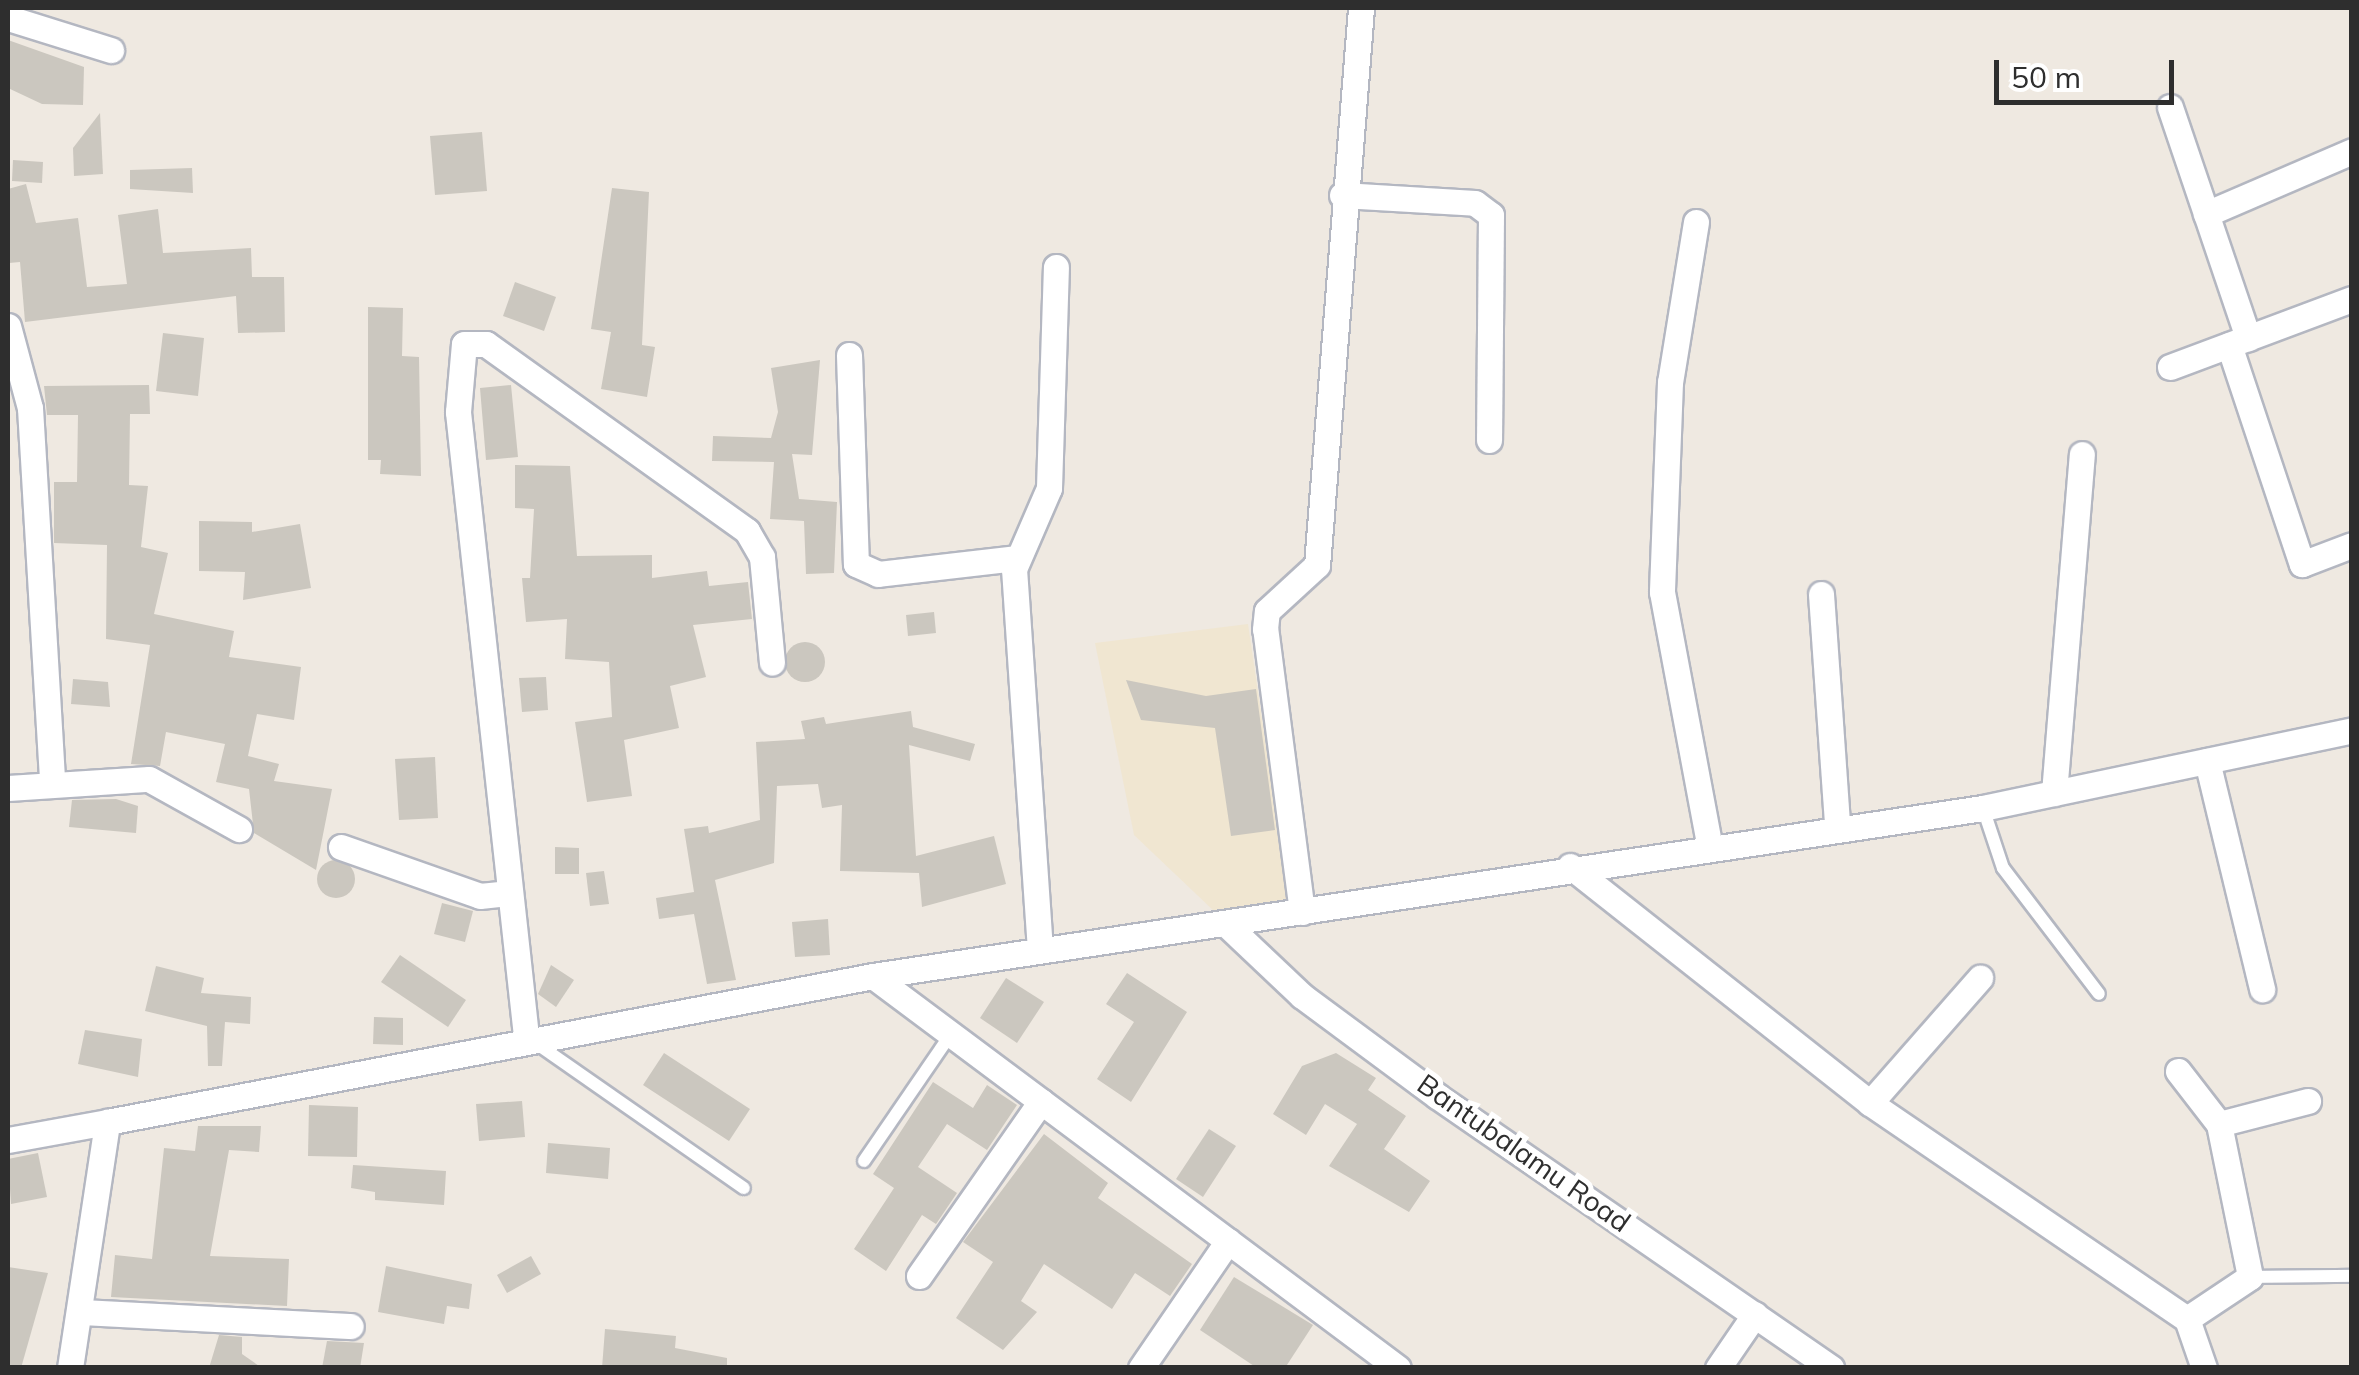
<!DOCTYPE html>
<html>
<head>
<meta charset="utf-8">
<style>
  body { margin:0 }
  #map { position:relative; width:2359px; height:1375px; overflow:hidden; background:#efe9e1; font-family:Mulish,sans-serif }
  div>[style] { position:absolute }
  .education>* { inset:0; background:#f0e6d1 }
  .building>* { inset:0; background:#cbc7bf }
  .round { border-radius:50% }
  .roads { filter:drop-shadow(2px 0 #b4b7c1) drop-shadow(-2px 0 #b4b7c1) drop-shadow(0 2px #b4b7c1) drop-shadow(0 -2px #b4b7c1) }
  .service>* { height:12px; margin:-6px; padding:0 6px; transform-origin:6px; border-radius:6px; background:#fff }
  .minor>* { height:25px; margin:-12.5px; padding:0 12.5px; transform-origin:12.5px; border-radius:12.5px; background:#fff }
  span { translate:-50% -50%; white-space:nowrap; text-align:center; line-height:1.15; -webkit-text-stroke:10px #fff; paint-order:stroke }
  .street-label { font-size:28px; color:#2e2e2e }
  .frame { position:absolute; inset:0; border:10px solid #2e2e2e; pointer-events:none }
  .scale { position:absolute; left:1994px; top:60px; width:180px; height:45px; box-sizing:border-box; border:5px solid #2e2e2e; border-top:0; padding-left:12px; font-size:30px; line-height:35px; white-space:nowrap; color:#2e2e2e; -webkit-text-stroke:8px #fff; paint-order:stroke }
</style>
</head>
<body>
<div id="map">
  <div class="education">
    <div style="clip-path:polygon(1248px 624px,1289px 904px,1216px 913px,1134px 835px,1095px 643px)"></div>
  </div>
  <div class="building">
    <div style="clip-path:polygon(8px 40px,84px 67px,83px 105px,42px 104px,8px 88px)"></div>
    <div style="clip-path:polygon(100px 113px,103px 174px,74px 176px,73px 148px)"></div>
    <div style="clip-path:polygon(482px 132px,487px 191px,435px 195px,430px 136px)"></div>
    <div style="clip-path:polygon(13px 160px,43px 162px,42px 183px,12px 181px)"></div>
    <div style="clip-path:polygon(192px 168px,193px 193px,130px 189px,130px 170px)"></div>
    <div style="clip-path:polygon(26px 184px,36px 223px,78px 218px,87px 287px,127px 284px,118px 215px,158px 209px,163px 253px,251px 248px,252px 277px,284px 277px,285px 332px,238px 333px,236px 296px,25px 322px,20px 262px,9px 263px,8px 189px)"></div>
    <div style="clip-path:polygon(612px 188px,649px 192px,642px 345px,655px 347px,647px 397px,601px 389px,611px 332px,591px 329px)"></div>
    <div style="clip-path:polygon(515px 282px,556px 297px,544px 331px,503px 316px)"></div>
    <div style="clip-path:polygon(368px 307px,403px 308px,402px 356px,419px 357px,421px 476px,380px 474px,381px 460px,368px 460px)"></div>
    <div style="clip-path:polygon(163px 333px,204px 338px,198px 396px,156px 391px)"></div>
    <div style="clip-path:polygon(820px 360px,812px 455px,792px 454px,799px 499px,837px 502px,834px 573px,806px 574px,804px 521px,770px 519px,774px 462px,712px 461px,713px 436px,771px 438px,778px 412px,771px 368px)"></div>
    <div style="clip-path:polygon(149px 385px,150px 414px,130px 414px,129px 485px,148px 486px,141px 547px,168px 553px,154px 614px,234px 631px,229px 657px,301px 667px,294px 720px,257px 714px,248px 756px,279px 764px,274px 781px,332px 789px,316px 870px,254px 833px,249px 789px,216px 782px,225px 744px,166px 732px,160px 766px,131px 764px,150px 645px,106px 639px,107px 545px,54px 543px,54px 482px,77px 482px,78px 415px,47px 415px,44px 386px)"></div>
    <div style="clip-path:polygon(511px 385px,518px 457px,486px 460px,480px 388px)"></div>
    <div style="clip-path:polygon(515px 465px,570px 466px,577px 556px,652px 555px,652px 578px,707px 571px,709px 586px,748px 582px,752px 619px,693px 625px,706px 677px,670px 686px,679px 728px,624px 740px,632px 796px,587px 802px,575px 722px,612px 717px,609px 662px,565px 659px,567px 619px,526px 622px,522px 578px,530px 578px,534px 509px,515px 508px)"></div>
    <div style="clip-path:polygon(199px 521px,252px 522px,252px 532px,300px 524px,311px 588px,243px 600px,245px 572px,199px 571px)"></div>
    <div style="clip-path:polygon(934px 612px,936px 633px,908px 636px,906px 615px)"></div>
    <div class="round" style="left:785px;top:642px;width:40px;height:40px"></div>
    <div style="clip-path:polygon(546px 677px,548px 710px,522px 712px,519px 678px)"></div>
    <div style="clip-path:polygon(73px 679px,108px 682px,110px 707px,71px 704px)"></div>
    <div style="clip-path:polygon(1126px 680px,1206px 696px,1256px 689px,1275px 830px,1231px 836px,1215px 728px,1141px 720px)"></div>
    <div style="clip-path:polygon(911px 711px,913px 727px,975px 744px,970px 761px,909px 745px,916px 856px,994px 836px,1006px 884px,922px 907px,919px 873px,840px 871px,842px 805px,822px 808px,818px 784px,777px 786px,774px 863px,715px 880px,736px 980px,707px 984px,694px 914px,659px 919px,656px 898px,694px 892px,684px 829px,708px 826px,709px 833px,760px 820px,756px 742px,805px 739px,801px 721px,824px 717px,826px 724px)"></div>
    <div style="clip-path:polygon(435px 757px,438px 818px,399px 820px,395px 759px)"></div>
    <div style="clip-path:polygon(116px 799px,138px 806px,136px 833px,69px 827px,72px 800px)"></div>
    <div style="clip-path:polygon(555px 847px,579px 848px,579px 874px,555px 874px)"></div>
    <div class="round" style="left:317px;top:860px;width:38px;height:38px"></div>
    <div style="clip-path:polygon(604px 871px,609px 904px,590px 906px,586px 873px)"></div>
    <div style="clip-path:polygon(442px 903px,473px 911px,465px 942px,434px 934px)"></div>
    <div style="clip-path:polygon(828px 919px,830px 955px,795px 957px,792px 922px)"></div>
    <div style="clip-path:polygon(400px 955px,466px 1000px,448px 1027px,381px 982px)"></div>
    <div style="clip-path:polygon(551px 965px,574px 980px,556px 1007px,538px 994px)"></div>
    <div style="clip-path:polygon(156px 966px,204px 978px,201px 993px,251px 997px,250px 1024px,225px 1022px,222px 1066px,208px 1066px,207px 1026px,145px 1011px)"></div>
    <div style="clip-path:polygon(1127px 973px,1187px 1012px,1131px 1102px,1097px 1079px,1134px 1022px,1106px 1004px)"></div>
    <div style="clip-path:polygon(1006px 978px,1044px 1002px,1017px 1043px,980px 1018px)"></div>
    <div style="clip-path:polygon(374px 1017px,403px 1018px,403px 1045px,373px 1044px)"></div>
    <div style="clip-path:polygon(85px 1030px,142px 1039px,138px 1077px,78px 1064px)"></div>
    <div style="clip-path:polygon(664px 1053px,750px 1109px,729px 1141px,643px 1085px)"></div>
    <div style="clip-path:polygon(1336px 1053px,1376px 1078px,1368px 1090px,1406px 1116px,1384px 1149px,1430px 1181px,1409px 1212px,1329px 1166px,1357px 1124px,1325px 1104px,1306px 1135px,1273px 1114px,1302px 1066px)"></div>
    <div style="clip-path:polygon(933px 1082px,973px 1108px,987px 1085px,1017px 1105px,987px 1150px,947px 1124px,918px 1167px,957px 1193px,936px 1224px,922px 1215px,886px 1271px,854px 1249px,894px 1188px,873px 1174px)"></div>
    <div style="clip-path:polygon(522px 1101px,525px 1137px,479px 1141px,476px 1104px)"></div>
    <div style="clip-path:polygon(309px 1105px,358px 1107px,357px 1157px,308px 1156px)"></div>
    <div style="clip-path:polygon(198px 1126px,261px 1126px,259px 1152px,229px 1150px,210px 1256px,289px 1259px,287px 1306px,111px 1297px,115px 1255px,152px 1259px,164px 1148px,195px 1151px)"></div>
    <div style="clip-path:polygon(1209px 1129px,1236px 1146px,1203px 1197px,1176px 1179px)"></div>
    <div style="clip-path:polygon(1044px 1134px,1108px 1183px,1098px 1198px,1192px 1264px,1170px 1296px,1135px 1273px,1112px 1309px,1044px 1264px,1021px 1301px,1037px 1312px,1003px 1350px,956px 1318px,993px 1262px,963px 1242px)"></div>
    <div style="clip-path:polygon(548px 1143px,610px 1148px,608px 1179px,546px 1173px)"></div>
    <div style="clip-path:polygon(38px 1153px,47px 1197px,11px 1204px,8px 1159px)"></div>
    <div style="clip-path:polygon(353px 1165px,446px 1171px,444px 1205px,375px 1200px,375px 1192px,351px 1188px)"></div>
    <div style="clip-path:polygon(531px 1256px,541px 1274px,507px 1293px,497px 1275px)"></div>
    <div style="clip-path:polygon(386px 1266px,472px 1284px,469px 1309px,447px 1306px,444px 1324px,378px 1312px)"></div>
    <div style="clip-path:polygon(8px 1267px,48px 1273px,21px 1368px,8px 1368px)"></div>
    <div style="clip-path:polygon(1234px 1277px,1313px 1325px,1285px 1368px,1257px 1368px,1200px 1330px)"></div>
    <div style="clip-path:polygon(605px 1329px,676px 1336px,675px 1348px,727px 1358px,727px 1368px,602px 1368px)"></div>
    <div style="clip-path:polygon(219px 1335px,242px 1337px,242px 1354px,262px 1368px,209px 1368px)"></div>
    <div style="clip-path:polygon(327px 1341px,364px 1343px,360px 1368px,322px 1368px)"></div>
  </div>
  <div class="roads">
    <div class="service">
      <div style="left:1983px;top:808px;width:63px;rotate:71.6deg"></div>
      <div style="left:2003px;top:868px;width:158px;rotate:52.7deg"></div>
      <div style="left:533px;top:1041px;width:257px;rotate:34.9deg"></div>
      <div style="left:864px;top:1161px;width:154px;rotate:-55.6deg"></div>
      <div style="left:2250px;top:1277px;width:102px;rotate:-0.6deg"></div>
    </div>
    <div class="minor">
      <div style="left:8px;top:18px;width:108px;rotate:17.3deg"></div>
      <div style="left:2170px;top:107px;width:244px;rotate:71.3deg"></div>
      <div style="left:1342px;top:195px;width:133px;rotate:3.4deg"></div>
      <div style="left:1475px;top:203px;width:20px;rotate:37deg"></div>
      <div style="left:1491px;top:215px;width:225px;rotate:90.5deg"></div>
      <div style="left:2206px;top:214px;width:159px;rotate:-23.3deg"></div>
      <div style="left:1696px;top:222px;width:162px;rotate:99.2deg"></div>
      <div style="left:1670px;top:382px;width:210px;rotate:92.2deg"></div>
      <div style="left:1662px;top:592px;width:256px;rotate:79.4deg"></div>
      <div style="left:8px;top:326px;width:85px;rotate:75deg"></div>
      <div style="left:30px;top:408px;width:374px;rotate:86.6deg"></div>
      <div style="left:2229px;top:345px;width:231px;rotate:71.6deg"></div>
      <div style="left:2302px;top:564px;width:53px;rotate:-20.8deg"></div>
      <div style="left:849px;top:355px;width:209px;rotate:88.1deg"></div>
      <div style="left:856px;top:564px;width:24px;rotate:24deg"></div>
      <div style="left:878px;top:574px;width:139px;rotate:-6.6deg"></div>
      <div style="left:2170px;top:367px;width:194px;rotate:-20.5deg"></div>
      <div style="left:1821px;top:594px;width:232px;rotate:86deg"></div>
      <div style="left:2207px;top:761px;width:235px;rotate:76.4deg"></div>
      <div style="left:8px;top:788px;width:141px;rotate:-3.7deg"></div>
      <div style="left:149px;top:779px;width:103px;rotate:29.1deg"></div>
      <div style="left:2054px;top:793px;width:340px;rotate:-85.3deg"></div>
      <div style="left:341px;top:847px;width:147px;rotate:19.4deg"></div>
      <div style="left:480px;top:896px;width:30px;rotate:-6deg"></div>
      <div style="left:1570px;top:866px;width:382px;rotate:38.3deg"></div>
      <div style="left:1870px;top:1103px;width:384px;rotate:34.3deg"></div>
      <div style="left:2187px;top:1319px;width:52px;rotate:70.9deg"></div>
      <div style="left:1302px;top:912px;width:285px;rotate:-97.4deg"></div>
      <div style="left:1265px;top:629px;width:18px;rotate:-84deg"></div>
      <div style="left:1267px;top:611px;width:68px;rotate:-42.6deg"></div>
      <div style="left:1317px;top:565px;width:559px;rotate:-85.48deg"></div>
      <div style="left:1227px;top:925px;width:103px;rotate:43.4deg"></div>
      <div style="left:1302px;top:996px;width:168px;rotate:36.5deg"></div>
      <div style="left:1437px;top:1096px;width:479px;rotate:34.6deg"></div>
      <div style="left:1040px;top:950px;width:382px;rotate:-93.9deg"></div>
      <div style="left:1014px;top:569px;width:88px;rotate:-66.6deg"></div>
      <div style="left:1049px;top:488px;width:221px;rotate:-88.2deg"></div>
      <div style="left:873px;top:976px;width:655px;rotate:36.75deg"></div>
      <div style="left:526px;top:1036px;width:628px;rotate:-96.22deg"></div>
      <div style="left:458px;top:412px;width:68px;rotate:-85deg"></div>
      <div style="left:464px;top:344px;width:22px"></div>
      <div style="left:486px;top:344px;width:321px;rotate:35.6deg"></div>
      <div style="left:747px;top:531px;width:30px;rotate:60deg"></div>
      <div style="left:762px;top:557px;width:106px;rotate:84.6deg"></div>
      <div style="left:2178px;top:1071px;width:67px;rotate:52.3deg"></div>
      <div style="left:2219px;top:1124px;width:156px;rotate:78.5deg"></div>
      <div style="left:2250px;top:1277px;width:76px;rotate:146.3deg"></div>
      <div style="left:1870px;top:1103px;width:167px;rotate:-48.7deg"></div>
      <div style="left:2219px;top:1124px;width:92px;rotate:-14.5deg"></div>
      <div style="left:8px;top:1140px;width:101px;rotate:-10.3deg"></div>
      <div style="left:919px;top:1276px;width:213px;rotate:-55.1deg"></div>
      <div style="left:80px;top:1312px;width:271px;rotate:3deg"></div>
      <div style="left:70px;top:1368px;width:249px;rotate:-81.4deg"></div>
      <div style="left:107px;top:1122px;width:780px;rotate:-10.79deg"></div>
      <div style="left:873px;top:976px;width:1123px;rotate:-8.61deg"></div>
      <div style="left:1983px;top:808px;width:377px;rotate:-11.9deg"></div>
      <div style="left:1141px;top:1368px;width:154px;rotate:-55.6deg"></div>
      <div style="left:1718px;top:1368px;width:65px;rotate:-55.6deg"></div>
    </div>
  </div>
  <div class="street-label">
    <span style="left:1524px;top:1153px;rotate:35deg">Bantubalamu Road</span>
  </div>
  <div class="frame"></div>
  <div class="scale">50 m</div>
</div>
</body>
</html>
